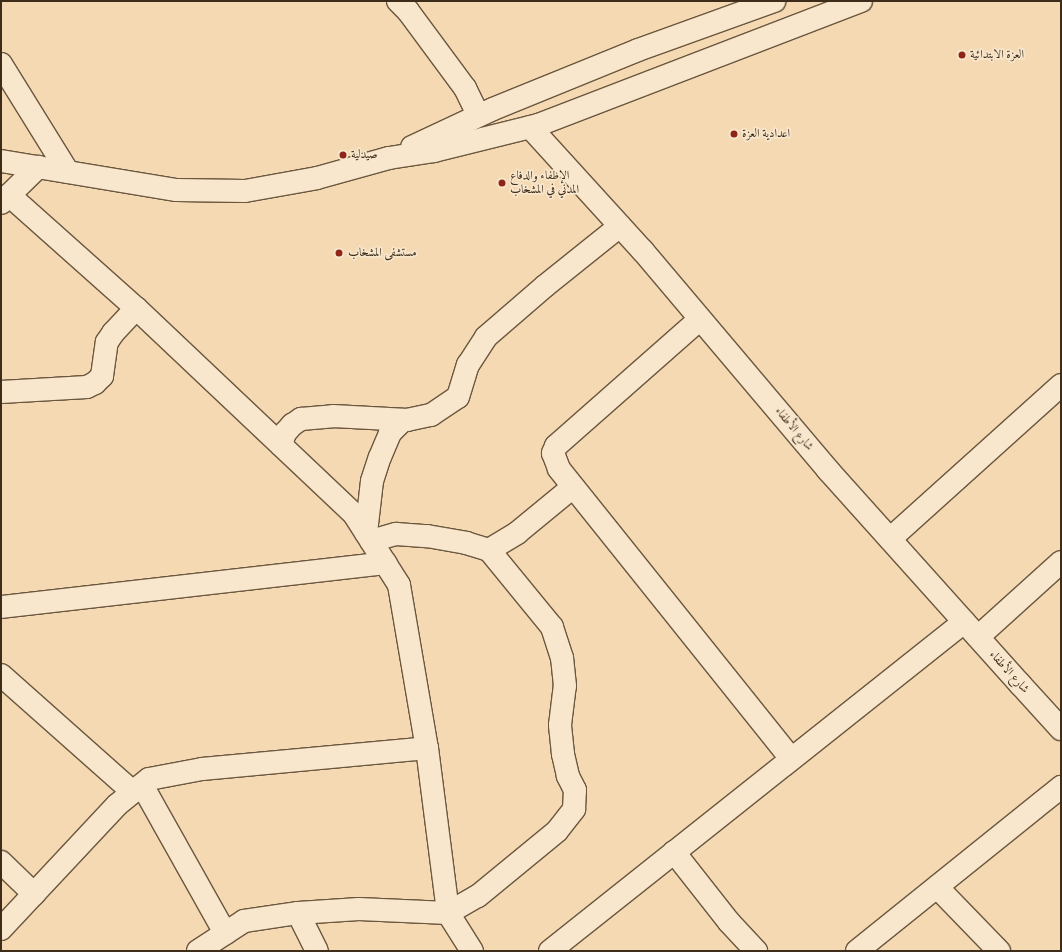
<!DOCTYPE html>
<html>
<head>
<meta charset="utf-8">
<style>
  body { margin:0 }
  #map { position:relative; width:1062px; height:952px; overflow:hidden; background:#f4d9b2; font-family:"IM FELL English",Amiri,serif }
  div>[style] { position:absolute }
  .roads { filter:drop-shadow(1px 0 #6b573f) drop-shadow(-1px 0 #6b573f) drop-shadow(0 1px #6b573f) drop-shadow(0 -1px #6b573f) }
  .minor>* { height:22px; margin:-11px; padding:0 11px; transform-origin:11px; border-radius:11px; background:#f8e6cd }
  .tertiary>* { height:22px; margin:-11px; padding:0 11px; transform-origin:11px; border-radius:11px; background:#f8e6cd }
  .dots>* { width:11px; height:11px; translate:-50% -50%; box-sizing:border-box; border:2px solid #f8e6cd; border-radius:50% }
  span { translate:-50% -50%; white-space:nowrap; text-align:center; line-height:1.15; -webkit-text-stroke:3.5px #f8e6cd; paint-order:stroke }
  .poi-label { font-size:12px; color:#3d2c19 }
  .left { translate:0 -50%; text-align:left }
  .street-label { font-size:12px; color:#3d2c19 }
  .frame { position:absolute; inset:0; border:2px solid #3d2c19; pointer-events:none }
</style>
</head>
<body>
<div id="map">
  <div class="roads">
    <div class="minor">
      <div style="left:398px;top:1px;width:14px;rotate:45deg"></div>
      <div style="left:408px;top:11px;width:96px;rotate:53.5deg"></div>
      <div style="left:465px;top:88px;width:30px;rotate:64deg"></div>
      <div style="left:1px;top:64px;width:127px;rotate:58.2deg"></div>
      <div style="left:9px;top:195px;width:170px;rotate:41.7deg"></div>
      <div style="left:136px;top:308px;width:300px;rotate:43.4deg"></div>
      <div style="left:354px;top:514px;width:84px;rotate:57.6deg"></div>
      <div style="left:399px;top:585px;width:165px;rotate:80.3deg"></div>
      <div style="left:427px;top:748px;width:166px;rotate:82.7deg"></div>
      <div style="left:448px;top:913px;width:45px;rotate:57.7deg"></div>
      <div style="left:700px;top:319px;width:192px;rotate:138.6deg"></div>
      <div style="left:556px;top:446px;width:8px;rotate:113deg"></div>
      <div style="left:553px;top:453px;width:17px;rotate:69deg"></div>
      <div style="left:559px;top:469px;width:371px;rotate:51.3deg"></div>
      <div style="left:1px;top:392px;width:86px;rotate:-3.3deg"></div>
      <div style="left:87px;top:387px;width:9px;rotate:-27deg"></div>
      <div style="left:95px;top:383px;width:10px;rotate:-45deg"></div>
      <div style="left:102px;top:376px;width:34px;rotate:-82deg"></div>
      <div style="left:107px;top:342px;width:11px;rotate:-56deg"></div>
      <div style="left:113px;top:333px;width:34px;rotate:-47deg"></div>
      <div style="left:281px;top:445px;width:13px;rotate:-72deg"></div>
      <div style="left:285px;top:433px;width:11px;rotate:-49deg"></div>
      <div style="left:292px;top:425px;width:11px;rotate:-34deg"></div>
      <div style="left:301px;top:419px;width:32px;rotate:-5deg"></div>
      <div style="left:333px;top:416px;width:75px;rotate:3.1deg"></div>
      <div style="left:366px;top:533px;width:52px;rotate:-83.4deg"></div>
      <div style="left:372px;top:481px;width:25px;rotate:-72deg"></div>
      <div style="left:380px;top:457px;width:26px;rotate:-67deg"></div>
      <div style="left:390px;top:433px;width:17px;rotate:-45deg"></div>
      <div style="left:402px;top:421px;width:30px;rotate:-12deg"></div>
      <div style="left:431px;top:415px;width:32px;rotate:-34deg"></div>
      <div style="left:458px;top:397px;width:34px;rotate:-73deg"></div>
      <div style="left:468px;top:365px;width:33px;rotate:-57deg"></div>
      <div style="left:486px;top:337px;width:78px;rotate:-40.8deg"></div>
      <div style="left:545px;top:286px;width:96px;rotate:-38.7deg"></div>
      <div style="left:890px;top:539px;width:230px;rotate:-42deg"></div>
      <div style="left:371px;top:541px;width:26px;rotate:-16deg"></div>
      <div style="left:396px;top:534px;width:31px;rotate:4deg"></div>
      <div style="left:427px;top:536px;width:40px;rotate:10deg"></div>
      <div style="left:466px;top:543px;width:24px;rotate:17deg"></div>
      <div style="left:489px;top:550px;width:33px;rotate:-31deg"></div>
      <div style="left:517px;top:533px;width:72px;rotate:-39.4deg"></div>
      <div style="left:1px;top:607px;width:387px;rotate:-6.5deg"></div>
      <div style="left:978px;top:637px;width:112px;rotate:-42.1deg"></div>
      <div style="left:142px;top:785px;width:170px;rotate:60.7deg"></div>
      <div style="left:674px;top:852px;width:89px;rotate:51.8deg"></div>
      <div style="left:729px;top:922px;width:40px;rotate:47deg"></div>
      <div style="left:1px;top:862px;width:46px;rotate:44.1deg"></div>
      <div style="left:937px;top:887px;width:89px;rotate:45.9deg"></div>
      <div style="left:298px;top:913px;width:42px;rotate:63.4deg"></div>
      <div style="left:198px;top:951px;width:55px;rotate:-33.1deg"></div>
      <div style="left:244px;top:921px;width:55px;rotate:-8.4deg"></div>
      <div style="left:298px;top:913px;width:61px;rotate:-3.8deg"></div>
      <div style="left:359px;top:909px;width:89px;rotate:2.6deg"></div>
      <div style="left:448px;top:913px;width:34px;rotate:-30deg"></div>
      <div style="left:478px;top:896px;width:102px;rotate:-39.4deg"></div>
      <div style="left:557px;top:831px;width:28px;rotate:-52deg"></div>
      <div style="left:574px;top:809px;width:19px;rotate:-87deg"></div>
      <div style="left:575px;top:790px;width:16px;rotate:-117deg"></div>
      <div style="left:568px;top:776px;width:23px;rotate:-103deg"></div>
      <div style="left:563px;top:754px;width:29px;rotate:-96deg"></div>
      <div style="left:560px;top:725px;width:39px;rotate:-83deg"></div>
      <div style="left:565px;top:686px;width:28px;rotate:-96deg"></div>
      <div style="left:562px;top:658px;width:33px;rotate:-108deg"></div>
      <div style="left:552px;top:627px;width:99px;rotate:-129.3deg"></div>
      <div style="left:550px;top:951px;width:529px;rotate:-38.47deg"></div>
      <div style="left:857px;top:951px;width:262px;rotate:-38.8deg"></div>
    </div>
    <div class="tertiary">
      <div style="left:530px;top:127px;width:168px;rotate:47.7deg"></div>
      <div style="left:643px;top:251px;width:287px;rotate:49.8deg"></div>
      <div style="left:828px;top:470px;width:288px;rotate:48.1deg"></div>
      <div style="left:1020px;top:684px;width:61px;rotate:47.7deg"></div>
      <div style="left:412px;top:147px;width:89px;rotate:-25.1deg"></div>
      <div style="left:493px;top:109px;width:157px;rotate:-22.1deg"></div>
      <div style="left:638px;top:50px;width:145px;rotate:-19.8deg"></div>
      <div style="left:1px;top:161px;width:178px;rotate:9.4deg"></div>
      <div style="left:177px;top:190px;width:68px;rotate:0.8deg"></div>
      <div style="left:245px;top:191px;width:73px;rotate:-10.2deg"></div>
      <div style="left:317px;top:178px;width:75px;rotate:-15.5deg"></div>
      <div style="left:389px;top:158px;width:46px;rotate:-8.8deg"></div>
      <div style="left:434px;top:151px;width:107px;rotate:-14deg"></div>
      <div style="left:538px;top:125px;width:346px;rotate:-21deg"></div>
      <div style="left:1px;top:203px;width:52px;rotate:-44.2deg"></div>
      <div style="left:1px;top:675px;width:176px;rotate:41.6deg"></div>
      <div style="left:1px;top:929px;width:170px;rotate:-46.9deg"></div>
      <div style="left:117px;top:805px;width:41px;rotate:-39.1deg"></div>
      <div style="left:149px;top:779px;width:54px;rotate:-10.7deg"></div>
      <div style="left:202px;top:769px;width:226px;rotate:-5.3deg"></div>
    </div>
  </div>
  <div class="dots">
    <div style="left:962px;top:55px;background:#8f2418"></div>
    <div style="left:734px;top:134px;background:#8f2418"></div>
    <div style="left:343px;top:155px;background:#8f2418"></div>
    <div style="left:502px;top:183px;background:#8f2418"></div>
    <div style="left:339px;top:253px;background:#8f2418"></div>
  </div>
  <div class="poi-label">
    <span class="left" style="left:970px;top:55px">العزة الابتدائية</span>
    <span class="left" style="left:742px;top:134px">اعدادية العزة</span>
    <span class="left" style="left:351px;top:155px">صيدلية</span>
    <span class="left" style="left:510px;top:183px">الإطفاء والدفاع<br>المدني في المشخاب</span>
    <span class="left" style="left:348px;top:253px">مستشفى المشخاب</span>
  </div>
  <div class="street-label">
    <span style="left:794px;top:429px;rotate:50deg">شارع الأطفاء</span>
    <span style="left:1009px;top:672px;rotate:48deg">شارع الأطفاء</span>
  </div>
  <div class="frame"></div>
</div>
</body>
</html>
